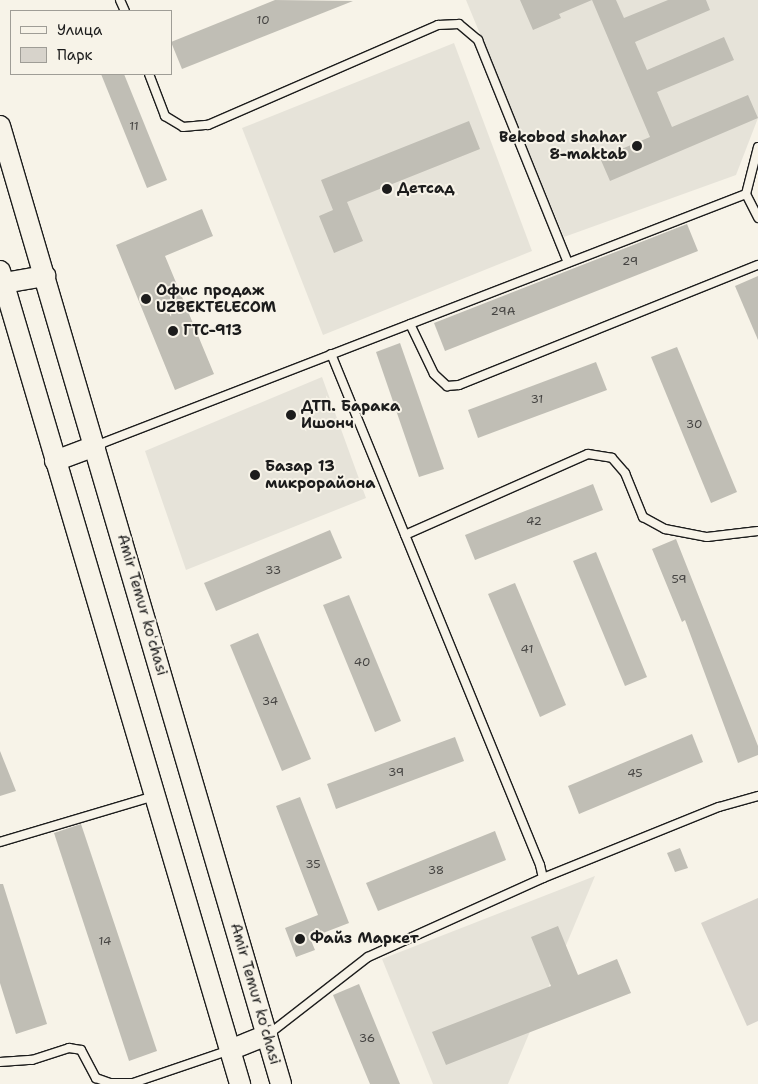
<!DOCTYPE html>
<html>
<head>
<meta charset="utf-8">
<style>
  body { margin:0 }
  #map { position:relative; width:758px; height:1084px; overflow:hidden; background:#f7f3e8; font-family:"Shantell Sans",sans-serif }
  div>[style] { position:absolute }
  .built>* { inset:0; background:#e6e3d9 }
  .green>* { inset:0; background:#d7d3cb }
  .building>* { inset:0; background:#c0beb5 }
  .roads { filter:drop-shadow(1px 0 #1c1c1c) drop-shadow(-1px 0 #1c1c1c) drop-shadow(0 1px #1c1c1c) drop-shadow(0 -1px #1c1c1c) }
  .service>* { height:8px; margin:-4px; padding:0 4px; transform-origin:4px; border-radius:4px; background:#f7f3e8 }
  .tertiary>* { height:20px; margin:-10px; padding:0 10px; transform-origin:10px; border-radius:10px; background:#f7f3e8 }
  .dots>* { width:14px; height:14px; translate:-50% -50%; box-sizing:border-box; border:2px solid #f7f3e8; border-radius:50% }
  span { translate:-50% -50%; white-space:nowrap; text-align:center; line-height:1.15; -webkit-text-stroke:4px #f7f3e8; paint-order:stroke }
  .number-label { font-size:12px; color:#454442 }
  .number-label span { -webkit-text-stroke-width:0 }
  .poi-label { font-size:15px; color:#1c1c1c; font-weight:700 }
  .right { translate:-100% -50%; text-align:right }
  .left { translate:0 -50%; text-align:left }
  .street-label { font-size:15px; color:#1c1c1c }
  .legend { position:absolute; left:10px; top:10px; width:162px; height:65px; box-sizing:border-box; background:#f7f3e8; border:1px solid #9f9d96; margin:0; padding:6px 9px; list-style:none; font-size:15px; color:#1c1c1c }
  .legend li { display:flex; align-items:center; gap:10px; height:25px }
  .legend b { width:25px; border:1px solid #9f9d96 }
</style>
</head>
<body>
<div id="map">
  <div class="built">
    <div style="clip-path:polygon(466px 0,758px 0,758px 118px,736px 175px,564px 237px)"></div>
    <div style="clip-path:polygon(454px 43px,532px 251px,323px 335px,242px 128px)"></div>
    <div style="clip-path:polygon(322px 377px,366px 498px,186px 570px,145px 451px)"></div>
    <div style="clip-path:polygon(595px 876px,508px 1084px,433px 1084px,382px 959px)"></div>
  </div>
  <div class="green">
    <div style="clip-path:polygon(758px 898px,758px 1021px,747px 1026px,701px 923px)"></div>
  </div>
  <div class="building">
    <div style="clip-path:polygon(275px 0,353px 1px,182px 69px,171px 42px)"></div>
    <div style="clip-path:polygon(520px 0,592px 0,559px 14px,561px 18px,533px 30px)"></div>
    <div style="clip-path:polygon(592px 0,616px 0,624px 18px,668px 0,706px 0,710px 10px,635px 42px,647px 70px,724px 37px,734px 60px,657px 92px,672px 127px,748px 95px,758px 118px,610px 181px,600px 158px,650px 137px)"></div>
    <div style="clip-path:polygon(101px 74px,124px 74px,167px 180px,147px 188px)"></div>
    <div style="clip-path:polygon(469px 121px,480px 149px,347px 202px,363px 241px,334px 253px,319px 216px,333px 210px,321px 180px)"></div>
    <div style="clip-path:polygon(202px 209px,213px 236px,165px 256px,214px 374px,175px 390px,116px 245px)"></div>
    <div style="clip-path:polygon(687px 224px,698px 251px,445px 351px,434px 323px)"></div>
    <div style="clip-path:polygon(758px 276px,758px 340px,735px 286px)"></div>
    <div style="clip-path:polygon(400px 343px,444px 469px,419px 477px,376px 352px)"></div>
    <div style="clip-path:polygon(677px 347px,737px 492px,711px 503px,651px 357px)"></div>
    <div style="clip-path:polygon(596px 362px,607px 390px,478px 438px,468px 410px)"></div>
    <div style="clip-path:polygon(593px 484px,603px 510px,475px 560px,465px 535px)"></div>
    <div style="clip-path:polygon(330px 530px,342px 558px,216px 611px,204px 583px)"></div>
    <div style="clip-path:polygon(676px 539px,758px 746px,758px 755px,738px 763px,685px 620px,682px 622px,652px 549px)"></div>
    <div style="clip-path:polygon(596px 552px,647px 677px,625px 686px,573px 561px)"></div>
    <div style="clip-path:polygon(515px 583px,566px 705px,540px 717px,488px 594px)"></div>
    <div style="clip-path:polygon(349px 595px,401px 721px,375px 732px,323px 605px)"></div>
    <div style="clip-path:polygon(258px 633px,311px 759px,282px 771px,230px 645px)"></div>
    <div style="clip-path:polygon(692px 734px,703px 762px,579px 814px,568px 786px)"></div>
    <div style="clip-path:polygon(455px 737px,464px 761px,336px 809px,327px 784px)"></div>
    <div style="clip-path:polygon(0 751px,16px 791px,0 796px)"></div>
    <div style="clip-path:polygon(300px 797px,349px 923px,310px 938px,315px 950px,296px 957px,285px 928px,318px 915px,276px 806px)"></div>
    <div style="clip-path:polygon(81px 824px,157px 1051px,129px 1061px,54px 833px)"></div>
    <div style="clip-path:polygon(495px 831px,506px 860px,378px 911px,366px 883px)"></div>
    <div style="clip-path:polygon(680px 848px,688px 868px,675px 872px,667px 853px)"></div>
    <div style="clip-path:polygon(0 884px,3px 884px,47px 1024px,16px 1034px,0 983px)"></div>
    <div style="clip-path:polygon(558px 926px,578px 975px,617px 959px,631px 993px,446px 1065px,432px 1032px,551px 986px,531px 937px)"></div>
    <div style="clip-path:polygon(359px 984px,400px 1084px,370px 1084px,333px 995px)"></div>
  </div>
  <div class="roads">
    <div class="service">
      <div style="left:120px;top:0;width:12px;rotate:66deg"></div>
      <div style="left:149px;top:74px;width:45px;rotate:69.1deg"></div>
      <div style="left:165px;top:116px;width:21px;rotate:31deg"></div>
      <div style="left:183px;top:127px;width:25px;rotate:-5deg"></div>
      <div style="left:208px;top:125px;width:251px;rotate:-23.5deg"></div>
      <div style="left:438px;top:25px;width:21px;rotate:-3deg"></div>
      <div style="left:459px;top:24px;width:25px;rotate:40deg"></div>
      <div style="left:478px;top:40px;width:240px;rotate:68deg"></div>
      <div style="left:758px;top:147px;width:49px;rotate:104.3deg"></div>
      <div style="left:746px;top:194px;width:27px;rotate:63deg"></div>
      <div style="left:410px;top:324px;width:55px;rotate:64.4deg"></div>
      <div style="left:434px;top:374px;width:18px;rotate:43deg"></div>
      <div style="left:447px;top:386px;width:12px;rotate:-5deg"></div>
      <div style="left:459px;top:385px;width:322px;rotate:-21.9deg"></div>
      <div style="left:95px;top:446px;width:698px;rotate:-21.16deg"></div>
      <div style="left:405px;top:535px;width:200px;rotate:-23.9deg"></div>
      <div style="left:588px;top:454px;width:24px;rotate:9deg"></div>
      <div style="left:612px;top:458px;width:20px;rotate:49deg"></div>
      <div style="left:625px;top:473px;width:48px;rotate:67.8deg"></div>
      <div style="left:643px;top:517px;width:25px;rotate:29deg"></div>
      <div style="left:665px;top:529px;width:43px;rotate:10.8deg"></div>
      <div style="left:707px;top:537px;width:51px;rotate:-6.7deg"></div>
      <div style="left:0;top:842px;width:161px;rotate:-16.6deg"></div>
      <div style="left:543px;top:878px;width:190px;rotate:-22deg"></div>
      <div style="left:719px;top:807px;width:41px;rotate:-15.8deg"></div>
      <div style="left:269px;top:1034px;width:125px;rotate:-37.9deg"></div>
      <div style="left:368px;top:957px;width:192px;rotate:-24.3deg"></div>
      <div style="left:543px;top:878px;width:13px;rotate:-103deg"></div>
      <div style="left:540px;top:865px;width:552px;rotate:-112.24deg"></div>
      <div style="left:0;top:1062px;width:32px;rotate:-4deg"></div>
      <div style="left:32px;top:1060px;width:39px;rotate:-18deg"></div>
      <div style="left:69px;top:1048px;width:12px;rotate:9deg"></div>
      <div style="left:81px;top:1050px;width:32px;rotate:62deg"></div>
      <div style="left:96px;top:1078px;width:15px;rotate:20deg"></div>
      <div style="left:110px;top:1083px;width:23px"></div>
      <div style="left:133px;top:1083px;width:102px;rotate:-18.8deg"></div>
    </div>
    <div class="tertiary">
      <div style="left:0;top:126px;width:998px;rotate:73.65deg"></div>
      <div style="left:0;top:271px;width:848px;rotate:73.55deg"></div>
      <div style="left:4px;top:283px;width:42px;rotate:-9.7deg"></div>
      <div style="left:55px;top:461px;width:43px;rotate:-20.6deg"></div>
      <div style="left:230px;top:1050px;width:40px;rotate:-22deg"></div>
    </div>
  </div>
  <div class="dots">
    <div style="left:637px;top:146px;background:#1c1c1c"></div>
    <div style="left:387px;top:189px;background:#1c1c1c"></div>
    <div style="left:146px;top:299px;background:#1c1c1c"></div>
    <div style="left:173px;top:331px;background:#1c1c1c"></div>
    <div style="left:291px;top:415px;background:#1c1c1c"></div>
    <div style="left:255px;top:475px;background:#1c1c1c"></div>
    <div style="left:300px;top:939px;background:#1c1c1c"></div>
  </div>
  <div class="number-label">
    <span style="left:263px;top:21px">10</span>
    <span style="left:134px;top:127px">11</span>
    <span style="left:630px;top:262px">29</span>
    <span style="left:503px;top:312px">29A</span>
    <span style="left:537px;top:400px">31</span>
    <span style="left:694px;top:425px">30</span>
    <span style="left:534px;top:522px">42</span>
    <span style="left:273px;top:571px">33</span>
    <span style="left:679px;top:580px">59</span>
    <span style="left:527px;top:650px">41</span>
    <span style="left:362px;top:663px">40</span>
    <span style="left:270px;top:702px">34</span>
    <span style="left:396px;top:773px">39</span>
    <span style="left:635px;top:774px">45</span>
    <span style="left:313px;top:865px">35</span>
    <span style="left:436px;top:871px">38</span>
    <span style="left:105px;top:942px">14</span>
    <span style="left:367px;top:1039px">36</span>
  </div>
  <div class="poi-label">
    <span class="right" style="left:627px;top:146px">Bekobod shahar<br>8-maktab</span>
    <span class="left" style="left:397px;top:189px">Детсад</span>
    <span class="left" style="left:156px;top:299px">Офис продаж<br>UZBEKTELECOM</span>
    <span class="left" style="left:183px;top:331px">ГТС-913</span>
    <span class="left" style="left:301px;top:415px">ДТП. Барака<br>Ишонч</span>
    <span class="left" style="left:265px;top:475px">Базар 13<br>микрорайона</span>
    <span class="left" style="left:310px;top:939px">Файз Маркет</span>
  </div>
  <div class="street-label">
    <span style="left:142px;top:605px;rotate:74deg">Amir Temur koʻchasi</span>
    <span style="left:255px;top:994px;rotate:74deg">Amir Temur koʻchasi</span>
  </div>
  <ul class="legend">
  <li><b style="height:6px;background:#f7f3e8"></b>Улица</li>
  <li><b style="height:14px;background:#d7d3cb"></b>Парк</li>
  </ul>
</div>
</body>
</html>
